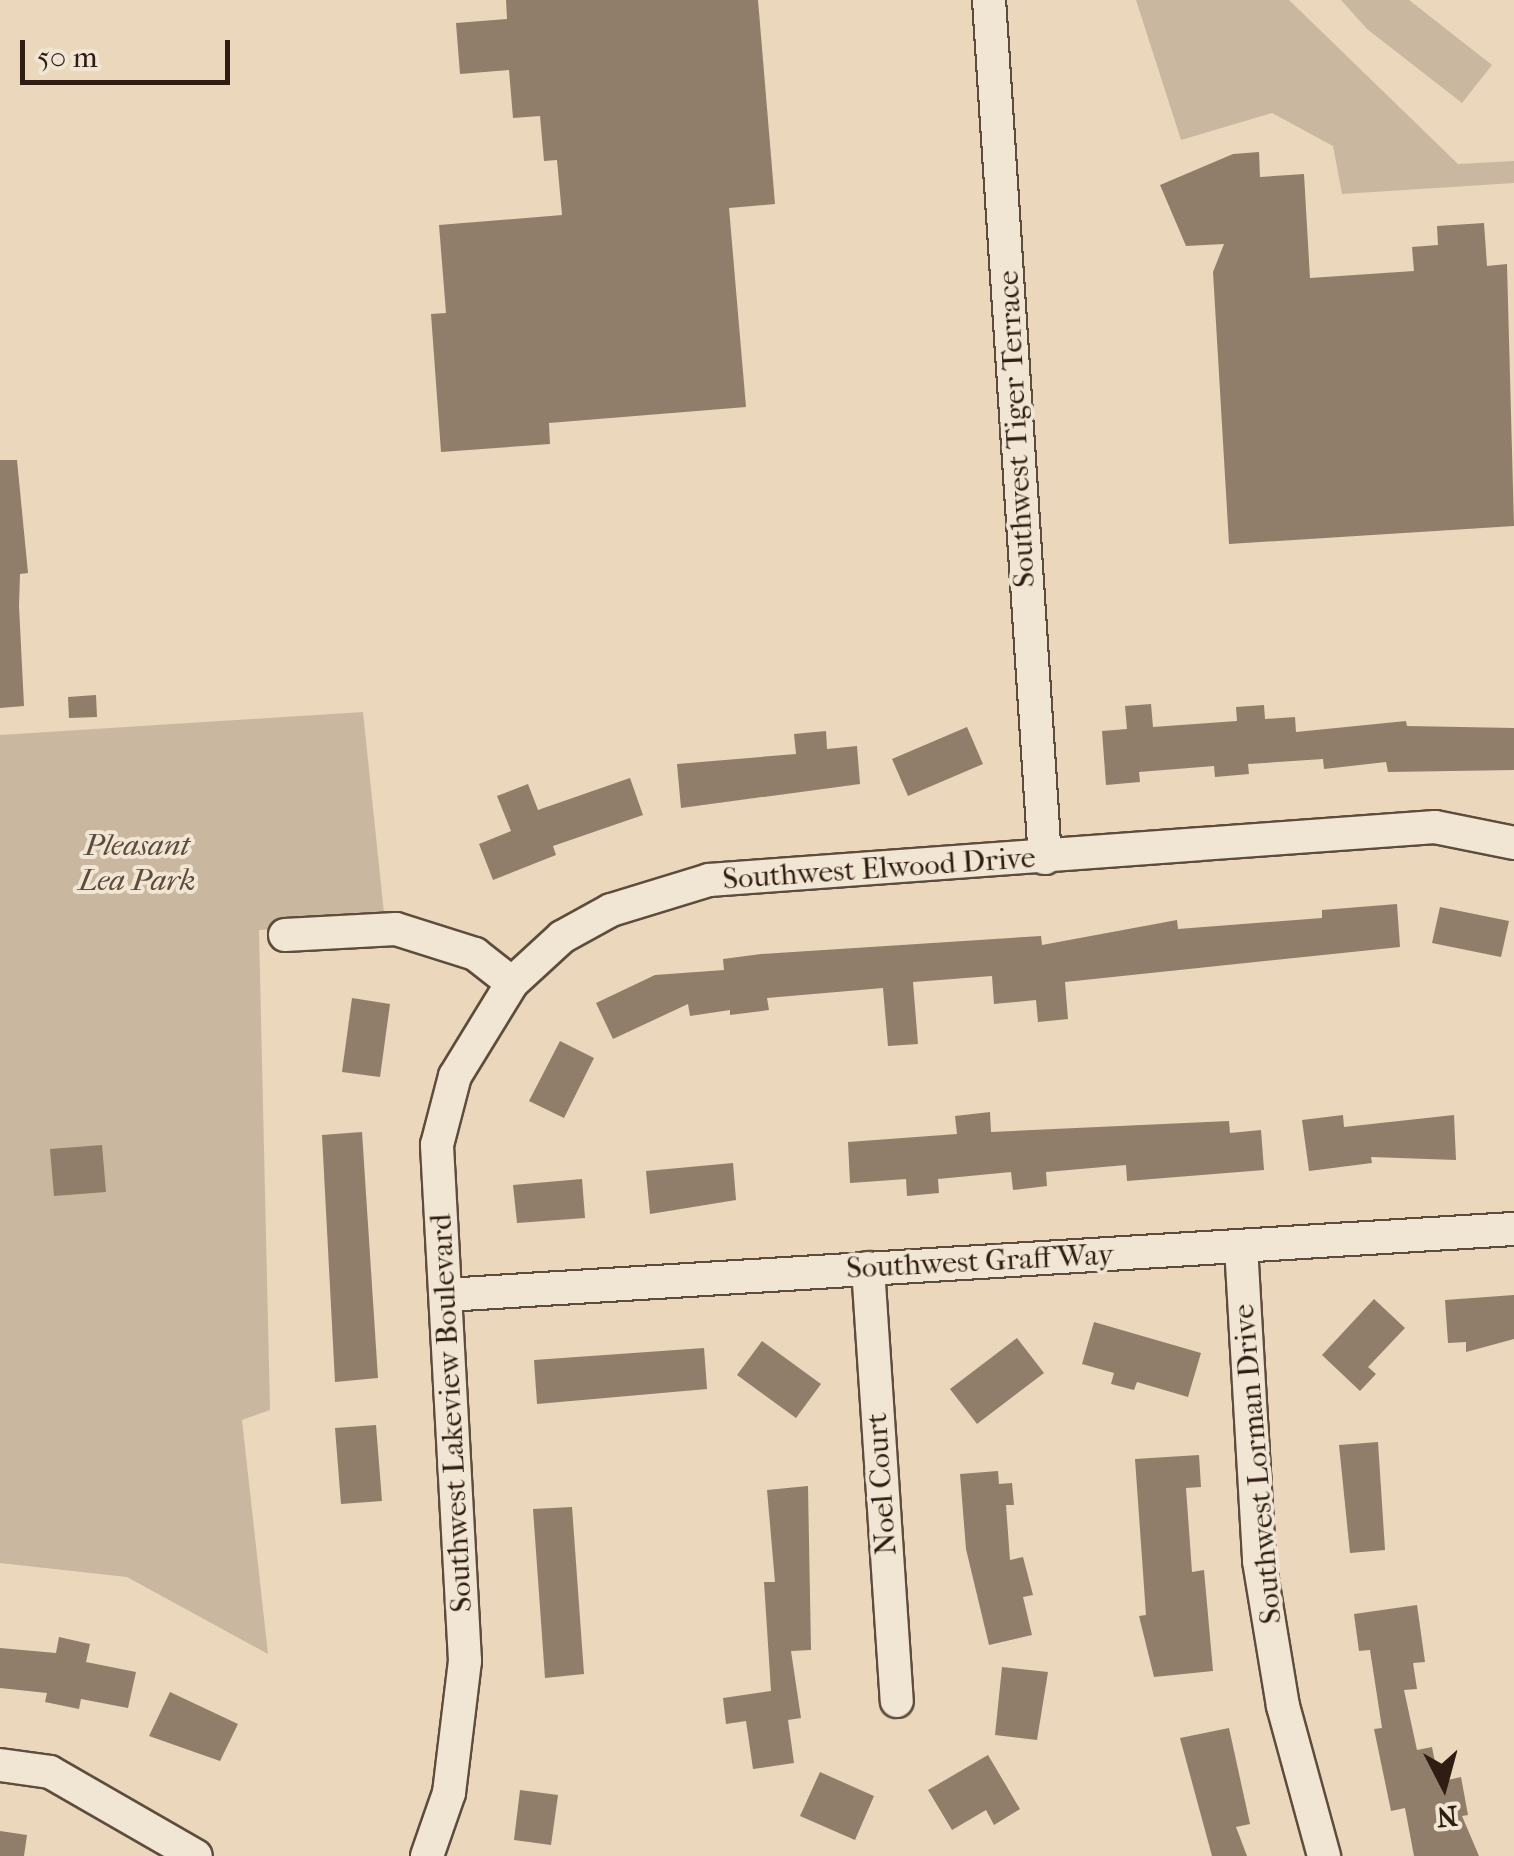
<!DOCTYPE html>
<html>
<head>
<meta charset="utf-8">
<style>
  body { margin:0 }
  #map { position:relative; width:1514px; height:1856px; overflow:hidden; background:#ead7bc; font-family:"IM FELL French Canon",serif }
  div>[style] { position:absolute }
  .green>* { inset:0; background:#cab79f }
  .building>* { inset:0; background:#907e6b }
  .roads { filter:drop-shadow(2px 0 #5e4c3d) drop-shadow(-2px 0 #5e4c3d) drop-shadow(0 2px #5e4c3d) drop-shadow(0 -2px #5e4c3d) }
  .minor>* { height:32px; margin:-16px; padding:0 16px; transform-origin:16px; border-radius:16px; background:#f1e5d3 }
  span { translate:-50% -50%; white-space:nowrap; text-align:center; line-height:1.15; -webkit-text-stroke:8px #f1e5d3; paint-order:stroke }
  .street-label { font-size:30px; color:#2f1d13 }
  .park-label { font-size:30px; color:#5e4b3d; font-style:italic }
  .north { position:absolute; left:1394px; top:1736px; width:100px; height:100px; -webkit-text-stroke:8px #f1e5d3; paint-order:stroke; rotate:174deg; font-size:28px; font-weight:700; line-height:40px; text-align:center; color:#2f1d13 }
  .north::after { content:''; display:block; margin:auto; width:35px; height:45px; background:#2f1d13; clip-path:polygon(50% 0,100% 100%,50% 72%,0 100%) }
  .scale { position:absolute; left:20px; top:40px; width:210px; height:45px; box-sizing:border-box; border:5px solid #2f1d13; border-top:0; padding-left:12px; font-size:30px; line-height:35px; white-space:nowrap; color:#2f1d13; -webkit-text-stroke:8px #f1e5d3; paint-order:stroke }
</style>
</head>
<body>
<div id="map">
  <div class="green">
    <div style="clip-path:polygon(1136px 0,1289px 0,1458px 164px,1514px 161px,1514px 183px,1342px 194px,1333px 146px,1272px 113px,1181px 140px)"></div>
    <div style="clip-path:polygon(1341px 0,1409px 0,1492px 65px,1462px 103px,1367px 29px)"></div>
    <div style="clip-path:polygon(363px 712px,385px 923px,259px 930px,270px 1410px,242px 1420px,268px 1654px,127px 1577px,0 1563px,0 735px)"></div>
  </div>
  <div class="building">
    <div style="clip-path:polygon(506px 0,758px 0,775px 204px,729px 208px,746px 407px,549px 423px,550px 444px,441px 452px,431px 314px,446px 313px,439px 225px,562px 215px,557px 160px,544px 161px,540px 116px,513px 118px,509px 70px,460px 74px,456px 23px,507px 19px)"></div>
    <div style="clip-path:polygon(1259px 152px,1260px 177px,1304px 174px,1310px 278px,1414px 271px,1412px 247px,1438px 245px,1437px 226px,1484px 223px,1487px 266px,1507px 264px,1514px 526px,1229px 544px,1213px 272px,1224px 244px,1186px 246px,1160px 185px,1233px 154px)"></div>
    <div style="clip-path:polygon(0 460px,17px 460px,28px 573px,20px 574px,19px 606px,24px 706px,0 708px)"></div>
    <div style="clip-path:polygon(96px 695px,97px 717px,69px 718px,68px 697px)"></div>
    <div style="clip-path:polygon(1151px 704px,1153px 727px,1237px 721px,1236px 707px,1264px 705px,1265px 719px,1295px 717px,1296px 732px,1406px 721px,1407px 726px,1514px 728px,1514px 770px,1388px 772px,1386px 762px,1324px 769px,1323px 759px,1248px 764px,1249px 774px,1215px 777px,1214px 766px,1139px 772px,1140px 782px,1106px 785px,1102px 731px,1127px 729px,1125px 706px)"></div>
    <div style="clip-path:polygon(967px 727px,983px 764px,908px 796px,892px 759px)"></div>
    <div style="clip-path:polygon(826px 731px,827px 749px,857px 746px,860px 784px,681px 808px,677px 764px,796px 754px,794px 734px)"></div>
    <div style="clip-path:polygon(630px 778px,643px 815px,553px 846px,556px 855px,493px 880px,479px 844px,511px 831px,497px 796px,528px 784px,538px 810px)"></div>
    <div style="clip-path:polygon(1397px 904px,1400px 947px,1065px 982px,1068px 1019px,1038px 1022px,1036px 1000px,994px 1004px,992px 976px,913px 982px,918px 1044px,888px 1046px,883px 988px,767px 998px,769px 1010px,730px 1015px,730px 1010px,690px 1016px,688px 1004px,613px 1039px,596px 1003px,655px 975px,724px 970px,723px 959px,761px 954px,1041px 936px,1042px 945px,1177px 920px,1178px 929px,1322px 918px,1322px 910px)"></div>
    <div style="clip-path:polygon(1440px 907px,1509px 921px,1501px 957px,1432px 943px)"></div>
    <div style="clip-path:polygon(352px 998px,390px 1004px,380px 1077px,342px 1072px)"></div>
    <div style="clip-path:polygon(560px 1041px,594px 1058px,564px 1118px,529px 1101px)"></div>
    <div style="clip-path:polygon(990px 1112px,991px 1132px,1229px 1121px,1230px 1133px,1261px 1130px,1264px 1170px,1127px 1181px,1126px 1165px,1046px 1172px,1047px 1186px,1013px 1190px,1011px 1172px,938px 1179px,939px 1193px,907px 1196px,906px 1179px,850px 1183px,848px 1142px,957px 1134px,955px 1116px)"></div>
    <div style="clip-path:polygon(1343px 1115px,1344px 1127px,1454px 1115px,1456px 1160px,1371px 1157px,1372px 1163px,1309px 1171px,1302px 1120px)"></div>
    <div style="clip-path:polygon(362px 1132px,378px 1378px,335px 1382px,322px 1135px)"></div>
    <div style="clip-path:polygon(102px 1145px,106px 1192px,54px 1196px,50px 1149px)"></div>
    <div style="clip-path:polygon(733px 1163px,736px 1200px,650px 1214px,646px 1171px)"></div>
    <div style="clip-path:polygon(582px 1179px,585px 1218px,517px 1223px,513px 1185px)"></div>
    <div style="clip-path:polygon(1514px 1295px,1514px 1339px,1466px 1352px,1466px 1342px,1448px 1343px,1445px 1300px)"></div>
    <div style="clip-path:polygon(1374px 1299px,1405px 1328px,1368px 1367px,1376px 1374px,1360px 1391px,1322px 1355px)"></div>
    <div style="clip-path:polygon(1094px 1322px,1201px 1353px,1188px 1397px,1137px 1382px,1134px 1390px,1111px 1384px,1114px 1373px,1082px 1364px)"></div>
    <div style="clip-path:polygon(1017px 1338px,1044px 1373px,977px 1424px,950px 1389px)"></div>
    <div style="clip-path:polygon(762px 1341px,821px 1384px,796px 1418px,737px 1375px)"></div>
    <div style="clip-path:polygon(704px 1348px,707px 1389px,537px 1404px,534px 1360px)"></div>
    <div style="clip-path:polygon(376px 1425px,382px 1501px,341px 1504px,335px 1428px)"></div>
    <div style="clip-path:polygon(1378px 1442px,1385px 1550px,1350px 1553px,1339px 1445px)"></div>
    <div style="clip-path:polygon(1199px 1455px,1201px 1487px,1186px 1488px,1192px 1572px,1204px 1570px,1213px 1671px,1154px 1677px,1139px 1616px,1146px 1615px,1135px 1459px)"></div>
    <div style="clip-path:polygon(998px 1471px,999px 1484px,1012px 1483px,1014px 1505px,1006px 1505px,1010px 1560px,1023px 1557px,1033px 1595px,1023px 1597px,1032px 1635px,989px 1645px,966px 1549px,960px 1474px)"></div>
    <div style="clip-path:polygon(808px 1486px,811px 1650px,791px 1651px,801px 1718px,788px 1720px,794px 1763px,753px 1769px,746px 1721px,726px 1724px,723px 1698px,771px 1691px,764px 1582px,775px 1582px,767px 1490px)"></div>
    <div style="clip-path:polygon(572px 1507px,584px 1674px,545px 1678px,533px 1509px)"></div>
    <div style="clip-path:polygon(1417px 1605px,1425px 1662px,1413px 1663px,1417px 1689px,1404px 1690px,1417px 1750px,1432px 1747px,1439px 1782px,1461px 1777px,1468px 1815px,1462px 1816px,1479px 1856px,1414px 1856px,1405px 1808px,1391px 1811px,1374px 1729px,1382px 1728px,1370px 1650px,1359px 1651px,1354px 1614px)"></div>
    <div style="clip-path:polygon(59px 1637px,90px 1644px,86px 1662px,136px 1672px,128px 1708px,81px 1699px,79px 1709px,45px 1702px,47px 1693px,0 1688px,0 1648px,56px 1653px)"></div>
    <div style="clip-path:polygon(1002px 1667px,1048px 1672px,1037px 1740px,995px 1735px)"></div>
    <div style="clip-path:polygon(170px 1692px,238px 1724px,220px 1761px,149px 1736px)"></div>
    <div style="clip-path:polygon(1229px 1728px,1250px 1824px,1236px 1827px,1247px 1856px,1212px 1856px,1180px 1738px)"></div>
    <div style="clip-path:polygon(988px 1755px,1020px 1809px,994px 1825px,986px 1810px,952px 1830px,928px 1790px)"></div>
    <div style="clip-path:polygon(820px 1772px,874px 1796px,855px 1840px,800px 1816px)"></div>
    <div style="clip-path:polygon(520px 1790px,558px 1795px,551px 1845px,514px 1840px)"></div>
    <div style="clip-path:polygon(0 1831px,27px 1835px,24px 1856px,0 1856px)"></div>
  </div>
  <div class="roads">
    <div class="minor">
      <div style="left:989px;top:0;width:860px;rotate:86.27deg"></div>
      <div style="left:285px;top:935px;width:111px;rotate:-3.1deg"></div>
      <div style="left:396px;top:929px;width:83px;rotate:17.6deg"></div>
      <div style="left:475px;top:954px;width:47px;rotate:38.1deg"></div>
      <div style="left:1241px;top:1246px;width:316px;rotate:86.7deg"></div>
      <div style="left:1259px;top:1561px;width:147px;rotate:80.6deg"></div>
      <div style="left:1283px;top:1706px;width:156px;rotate:74.7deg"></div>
      <div style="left:868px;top:1268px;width:434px;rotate:86.2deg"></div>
      <div style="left:446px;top:1295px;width:1070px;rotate:-3.54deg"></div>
      <div style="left:0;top:1765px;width:50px;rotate:8deg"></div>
      <div style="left:50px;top:1772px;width:168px;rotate:29.9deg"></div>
      <div style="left:427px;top:1856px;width:67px;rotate:-70.8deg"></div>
      <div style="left:449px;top:1793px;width:133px;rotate:-83.1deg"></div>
      <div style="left:465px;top:1661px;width:517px;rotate:-93.11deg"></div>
      <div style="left:437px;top:1145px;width:71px;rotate:-75.4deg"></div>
      <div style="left:455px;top:1076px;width:109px;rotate:-58.5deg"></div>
      <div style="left:512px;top:983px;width:68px;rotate:-42.6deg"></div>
      <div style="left:562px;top:937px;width:56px;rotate:-28.9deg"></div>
      <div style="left:611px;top:910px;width:102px;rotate:-17deg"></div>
      <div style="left:709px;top:880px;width:728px;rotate:-4.18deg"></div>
      <div style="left:1435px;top:827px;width:81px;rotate:11.4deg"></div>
    </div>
  </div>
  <div class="street-label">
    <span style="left:1017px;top:429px;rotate:-93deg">Southwest Tiger Terrace</span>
    <span style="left:879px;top:869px;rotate:-4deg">Southwest Elwood Drive</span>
    <span style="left:980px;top:1262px;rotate:-3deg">Southwest Graff Way</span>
    <span style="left:452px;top:1413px;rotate:-93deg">Southwest Lakeview Boulevard</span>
    <span style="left:1258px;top:1464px;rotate:-95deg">Southwest Lorman Drive</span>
    <span style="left:882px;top:1484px;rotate:-94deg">Noel Court</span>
  </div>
  <div class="park-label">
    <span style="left:137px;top:863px">Pleasant<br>Lea Park</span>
  </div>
  <div class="north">N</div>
  <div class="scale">50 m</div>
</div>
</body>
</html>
